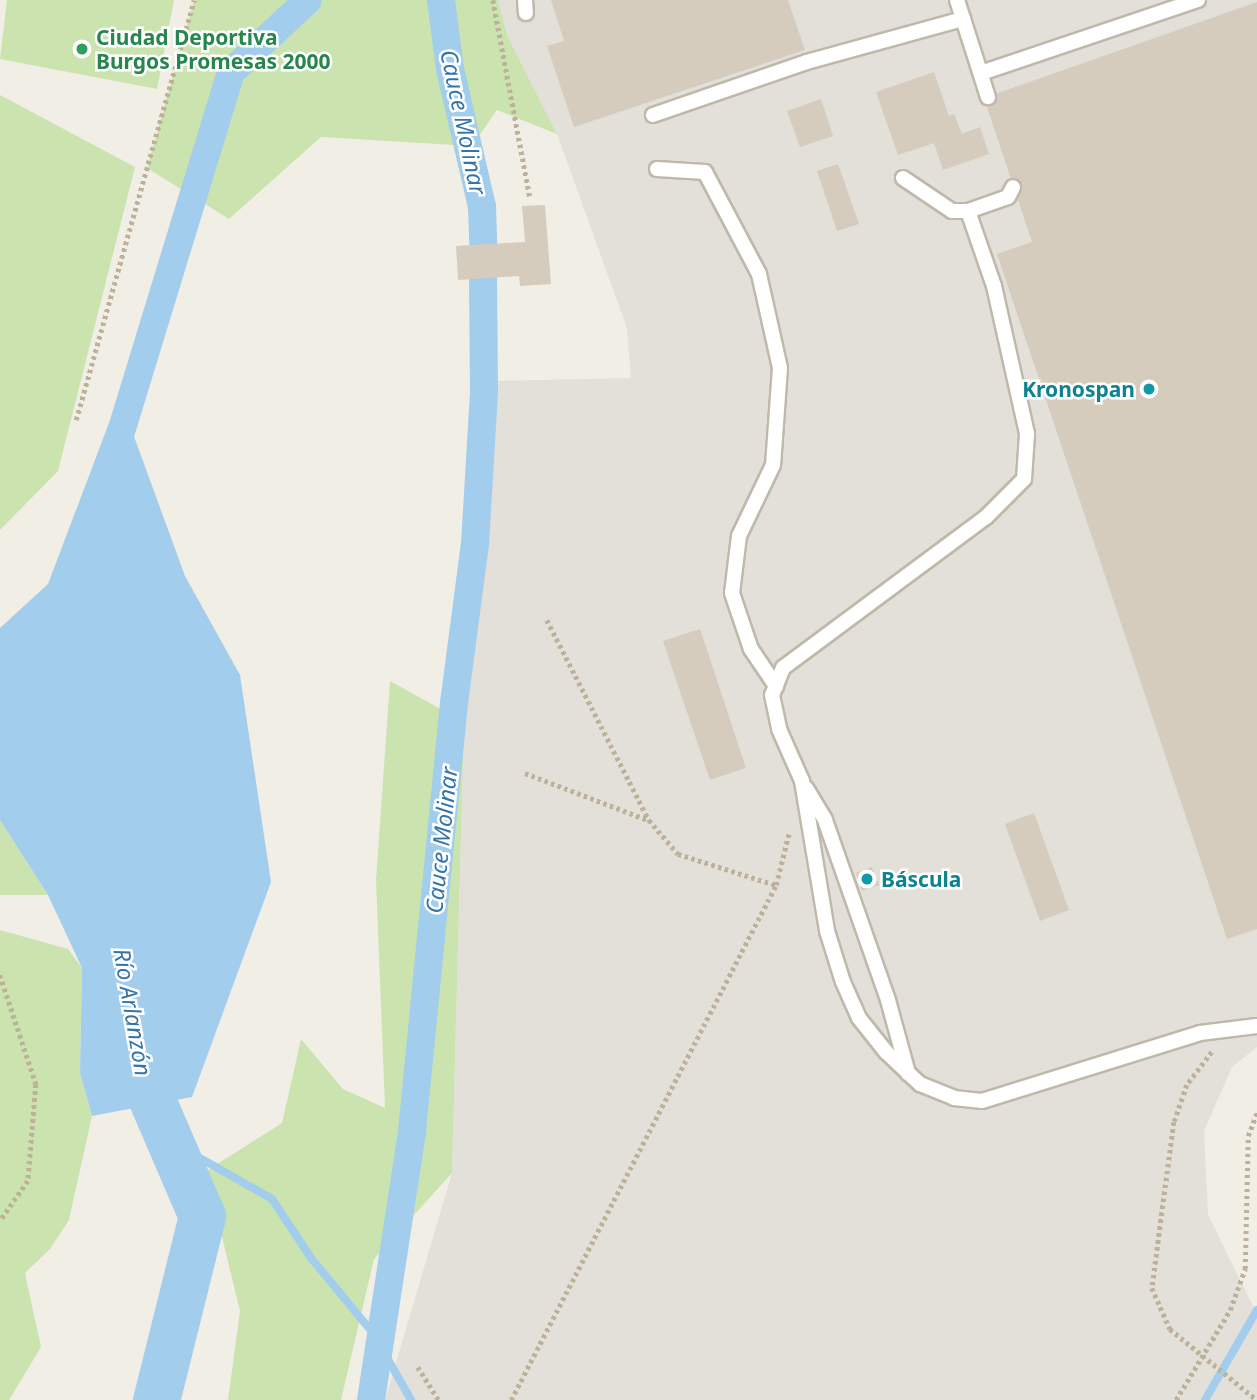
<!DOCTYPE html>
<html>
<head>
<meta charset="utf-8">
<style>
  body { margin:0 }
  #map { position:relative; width:1257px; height:1400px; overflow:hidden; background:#f1eee5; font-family:"Noto Sans",sans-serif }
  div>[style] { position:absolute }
  .industrial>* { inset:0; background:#e3dfd9 }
  .green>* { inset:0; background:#cbe4af }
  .water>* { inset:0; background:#a3cdec }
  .stream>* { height:8px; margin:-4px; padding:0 4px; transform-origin:4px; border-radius:4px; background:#a3cdec }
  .canal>* { height:28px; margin:-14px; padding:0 14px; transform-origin:14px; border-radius:14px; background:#a3cdec }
  .river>* { height:47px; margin:-23.5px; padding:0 23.5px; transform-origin:23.5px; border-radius:23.5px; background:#a3cdec }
  .building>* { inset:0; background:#d5ccbe }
  .path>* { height:4.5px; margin-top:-2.25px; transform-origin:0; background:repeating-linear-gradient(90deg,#bdb19a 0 3.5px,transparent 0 7px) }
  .roads { filter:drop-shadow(2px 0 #bfb8ab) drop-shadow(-2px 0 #bfb8ab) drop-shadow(0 2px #bfb8ab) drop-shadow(0 -2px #bfb8ab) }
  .service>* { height:14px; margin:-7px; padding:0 7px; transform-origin:7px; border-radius:7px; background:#fff }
  .dots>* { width:19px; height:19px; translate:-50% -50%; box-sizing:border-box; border:4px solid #fff; border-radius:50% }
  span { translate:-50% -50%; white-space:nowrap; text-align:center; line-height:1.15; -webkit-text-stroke:5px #fff; paint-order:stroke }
  .leisure-label { font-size:21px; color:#27864d; font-weight:700 }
  .left { translate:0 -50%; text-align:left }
  .culture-label { font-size:21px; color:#0d838f; font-weight:700 }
  .right { translate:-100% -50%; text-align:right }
  .water-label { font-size:23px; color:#3475a9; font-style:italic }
</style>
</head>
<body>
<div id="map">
  <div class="industrial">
    <div style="clip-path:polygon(498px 0,1257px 0,1257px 1047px,1232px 1067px,1204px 1131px,1208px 1215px,1257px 1314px,1257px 1400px,385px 1400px,452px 1173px,464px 722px,496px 381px,631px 378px,627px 328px,557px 134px,507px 35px)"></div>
  </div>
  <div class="green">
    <div style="clip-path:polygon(7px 0,174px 0,157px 89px,0 59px)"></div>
    <div style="clip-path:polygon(194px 0,498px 0,507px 35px,557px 134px,497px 110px,472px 146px,321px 137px,229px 219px,147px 168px)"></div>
    <div style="clip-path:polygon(0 95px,135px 167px,58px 471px,0 530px)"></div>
    <div style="clip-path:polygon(390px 681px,464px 722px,452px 1173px,374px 1259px,341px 1400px,228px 1400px,240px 1311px,206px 1171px,282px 1123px,301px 1039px,343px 1089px,385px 1108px,376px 880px)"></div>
    <div style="clip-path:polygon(0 820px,48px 895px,0 895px)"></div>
    <div style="clip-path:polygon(0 930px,68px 949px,82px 968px,80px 1073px,92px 1116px,69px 1220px,50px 1249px,25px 1273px,41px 1347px,9px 1400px,0 1400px)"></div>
  </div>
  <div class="water">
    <div style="clip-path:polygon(112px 415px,132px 431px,185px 576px,240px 675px,271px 882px,192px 1097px,92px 1116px,80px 1073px,82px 968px,48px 895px,0 820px,0 628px,48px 584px)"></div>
  </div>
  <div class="stream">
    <div style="left:170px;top:1141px;width:117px;rotate:29.6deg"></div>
    <div style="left:272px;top:1199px;width:71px;rotate:56.5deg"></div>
    <div style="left:311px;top:1258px;width:97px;rotate:50.4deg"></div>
    <div style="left:373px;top:1333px;width:77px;rotate:60.4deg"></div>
    <div style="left:1205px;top:1400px;width:104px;rotate:-60deg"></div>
  </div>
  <div class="canal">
    <div style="left:441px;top:0;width:70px;rotate:82.6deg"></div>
    <div style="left:450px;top:69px;width:142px;rotate:76.9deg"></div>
    <div style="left:482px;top:207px;width:37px;rotate:88deg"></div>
    <div style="left:113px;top:458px;width:404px;rotate:-73deg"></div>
    <div style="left:231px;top:72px;width:105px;rotate:-43.1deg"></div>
    <div style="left:371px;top:1400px;width:272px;rotate:-81.3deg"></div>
    <div style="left:412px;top:1131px;width:430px;rotate:-84.4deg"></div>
    <div style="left:454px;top:703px;width:160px;rotate:-82.5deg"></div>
    <div style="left:475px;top:544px;width:152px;rotate:-86.6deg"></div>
    <div style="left:484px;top:392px;width:114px;rotate:-90.5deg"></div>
  </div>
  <div class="river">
    <div style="left:137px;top:1044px;width:36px;rotate:80deg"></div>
    <div style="left:143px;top:1079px;width:149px;rotate:66.7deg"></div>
    <div style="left:202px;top:1216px;width:190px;rotate:104deg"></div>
  </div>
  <div class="building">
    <div style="clip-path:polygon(551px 0,788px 0,805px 50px,574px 127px,547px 46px,564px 41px)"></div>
    <div style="clip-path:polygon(1257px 2px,1257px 929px,1227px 939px,997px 254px,1032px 242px,984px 98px)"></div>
    <div style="clip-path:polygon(934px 72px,949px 116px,954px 114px,962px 134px,980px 127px,989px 154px,943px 170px,934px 143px,898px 155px,876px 92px)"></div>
    <div style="clip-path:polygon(821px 99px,833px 136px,800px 147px,787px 111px)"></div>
    <div style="clip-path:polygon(838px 164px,859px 224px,837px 231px,817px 171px)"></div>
    <div style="clip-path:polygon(545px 205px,551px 284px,520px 286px,519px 276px,458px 280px,456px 246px,525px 242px,522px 206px)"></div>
    <div style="clip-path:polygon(700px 629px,746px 768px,710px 780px,663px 641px)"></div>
    <div style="clip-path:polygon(1034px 813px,1069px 910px,1040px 921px,1005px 824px)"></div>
    <div style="clip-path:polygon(872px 867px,879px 885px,862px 891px,856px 873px)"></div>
  </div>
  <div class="path">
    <div style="left:493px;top:0;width:200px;rotate:79.4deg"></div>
    <div style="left:76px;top:420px;width:436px;rotate:-74.3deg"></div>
    <div style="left:547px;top:620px;width:225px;rotate:63deg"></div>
    <div style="left:649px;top:820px;width:45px;rotate:49.5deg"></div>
    <div style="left:678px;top:854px;width:103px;rotate:17.6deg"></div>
    <div style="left:525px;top:773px;width:132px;rotate:20.9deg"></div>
    <div style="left:0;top:975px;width:115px;rotate:71.7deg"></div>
    <div style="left:36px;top:1084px;width:97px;rotate:94.7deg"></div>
    <div style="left:28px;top:1181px;width:49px;rotate:125deg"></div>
    <div style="left:1212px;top:1052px;width:41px;rotate:127.1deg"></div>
    <div style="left:1187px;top:1085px;width:39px;rotate:109deg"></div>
    <div style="left:1174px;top:1122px;width:167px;rotate:97.5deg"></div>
    <div style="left:1152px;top:1288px;width:45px;rotate:66.3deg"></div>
    <div style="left:1170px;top:1329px;width:112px;rotate:39.2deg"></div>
    <div style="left:418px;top:1367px;width:39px;rotate:58deg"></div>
    <div style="left:511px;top:1400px;width:579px;rotate:-62.77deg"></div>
    <div style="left:776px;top:885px;width:54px;rotate:-76deg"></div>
    <div style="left:1176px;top:1400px;width:105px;rotate:-59deg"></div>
    <div style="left:1230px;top:1310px;width:44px;rotate:-69.9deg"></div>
    <div style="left:1245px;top:1269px;width:133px;rotate:-88.7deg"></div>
    <div style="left:1248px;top:1136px;width:26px;rotate:-69deg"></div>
  </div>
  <div class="roads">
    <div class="service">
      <div style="left:525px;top:0;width:13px;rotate:86deg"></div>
      <div style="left:957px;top:0;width:102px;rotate:72.3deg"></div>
      <div style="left:981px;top:73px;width:229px;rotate:-18.6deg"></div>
      <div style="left:653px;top:115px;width:163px;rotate:-19deg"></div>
      <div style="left:807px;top:62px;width:162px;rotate:-15.4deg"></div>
      <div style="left:657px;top:169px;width:48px;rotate:3.6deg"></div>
      <div style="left:705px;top:172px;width:115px;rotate:62.1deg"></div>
      <div style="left:759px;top:274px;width:96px;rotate:77.4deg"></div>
      <div style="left:780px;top:368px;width:97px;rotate:94.1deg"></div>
      <div style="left:773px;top:465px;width:79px;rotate:115.6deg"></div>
      <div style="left:739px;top:536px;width:57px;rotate:97deg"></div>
      <div style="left:732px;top:593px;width:59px;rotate:71.3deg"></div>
      <div style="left:751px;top:649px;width:45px;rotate:56deg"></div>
      <div style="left:903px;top:178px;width:59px;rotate:34deg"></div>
      <div style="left:952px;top:211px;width:16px"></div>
      <div style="left:968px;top:211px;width:42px;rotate:-19.3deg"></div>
      <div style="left:1008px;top:197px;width:11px;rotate:-63deg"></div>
      <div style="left:968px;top:211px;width:79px;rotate:70.9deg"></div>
      <div style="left:994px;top:286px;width:152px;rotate:77.4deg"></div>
      <div style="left:1027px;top:434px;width:45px;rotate:93.8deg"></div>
      <div style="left:1024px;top:479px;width:54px;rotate:135deg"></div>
      <div style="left:986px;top:517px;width:253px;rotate:143.4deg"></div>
      <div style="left:783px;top:668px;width:29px;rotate:112deg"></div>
      <div style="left:772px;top:695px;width:35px;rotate:78deg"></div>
      <div style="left:779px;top:729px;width:57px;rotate:66.1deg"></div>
      <div style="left:802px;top:781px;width:152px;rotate:80.5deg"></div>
      <div style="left:827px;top:931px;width:53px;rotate:72.6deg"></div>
      <div style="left:843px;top:982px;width:39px;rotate:66deg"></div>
      <div style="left:859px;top:1018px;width:43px;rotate:51.5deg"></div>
      <div style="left:886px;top:1052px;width:47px;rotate:43.3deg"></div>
      <div style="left:920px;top:1084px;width:37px;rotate:22deg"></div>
      <div style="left:954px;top:1098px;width:28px;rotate:6deg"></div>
      <div style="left:982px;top:1101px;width:228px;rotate:-17.3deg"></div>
      <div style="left:1200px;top:1033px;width:57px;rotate:-7deg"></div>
      <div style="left:806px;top:788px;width:37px;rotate:59deg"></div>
      <div style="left:825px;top:820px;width:191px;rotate:70.7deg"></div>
      <div style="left:888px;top:1000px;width:76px;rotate:74.7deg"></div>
    </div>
  </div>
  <div class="dots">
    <div style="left:82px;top:49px;background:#2e9e5b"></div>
    <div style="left:1149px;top:389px;background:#0f9aa8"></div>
    <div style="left:867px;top:879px;background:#0f9aa8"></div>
  </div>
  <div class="leisure-label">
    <span class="left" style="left:96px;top:49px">Ciudad Deportiva<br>Burgos Promesas 2000</span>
  </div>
  <div class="culture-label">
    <span class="right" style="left:1135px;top:389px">Kronospan</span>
    <span class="left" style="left:881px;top:879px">Báscula</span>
  </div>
  <div class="water-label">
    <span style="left:464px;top:122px;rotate:78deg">Cauce Molinar</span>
    <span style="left:441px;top:840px;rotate:-84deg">Cauce Molinar</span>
    <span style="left:133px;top:1012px;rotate:80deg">Río Arlanzón</span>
  </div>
</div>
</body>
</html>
